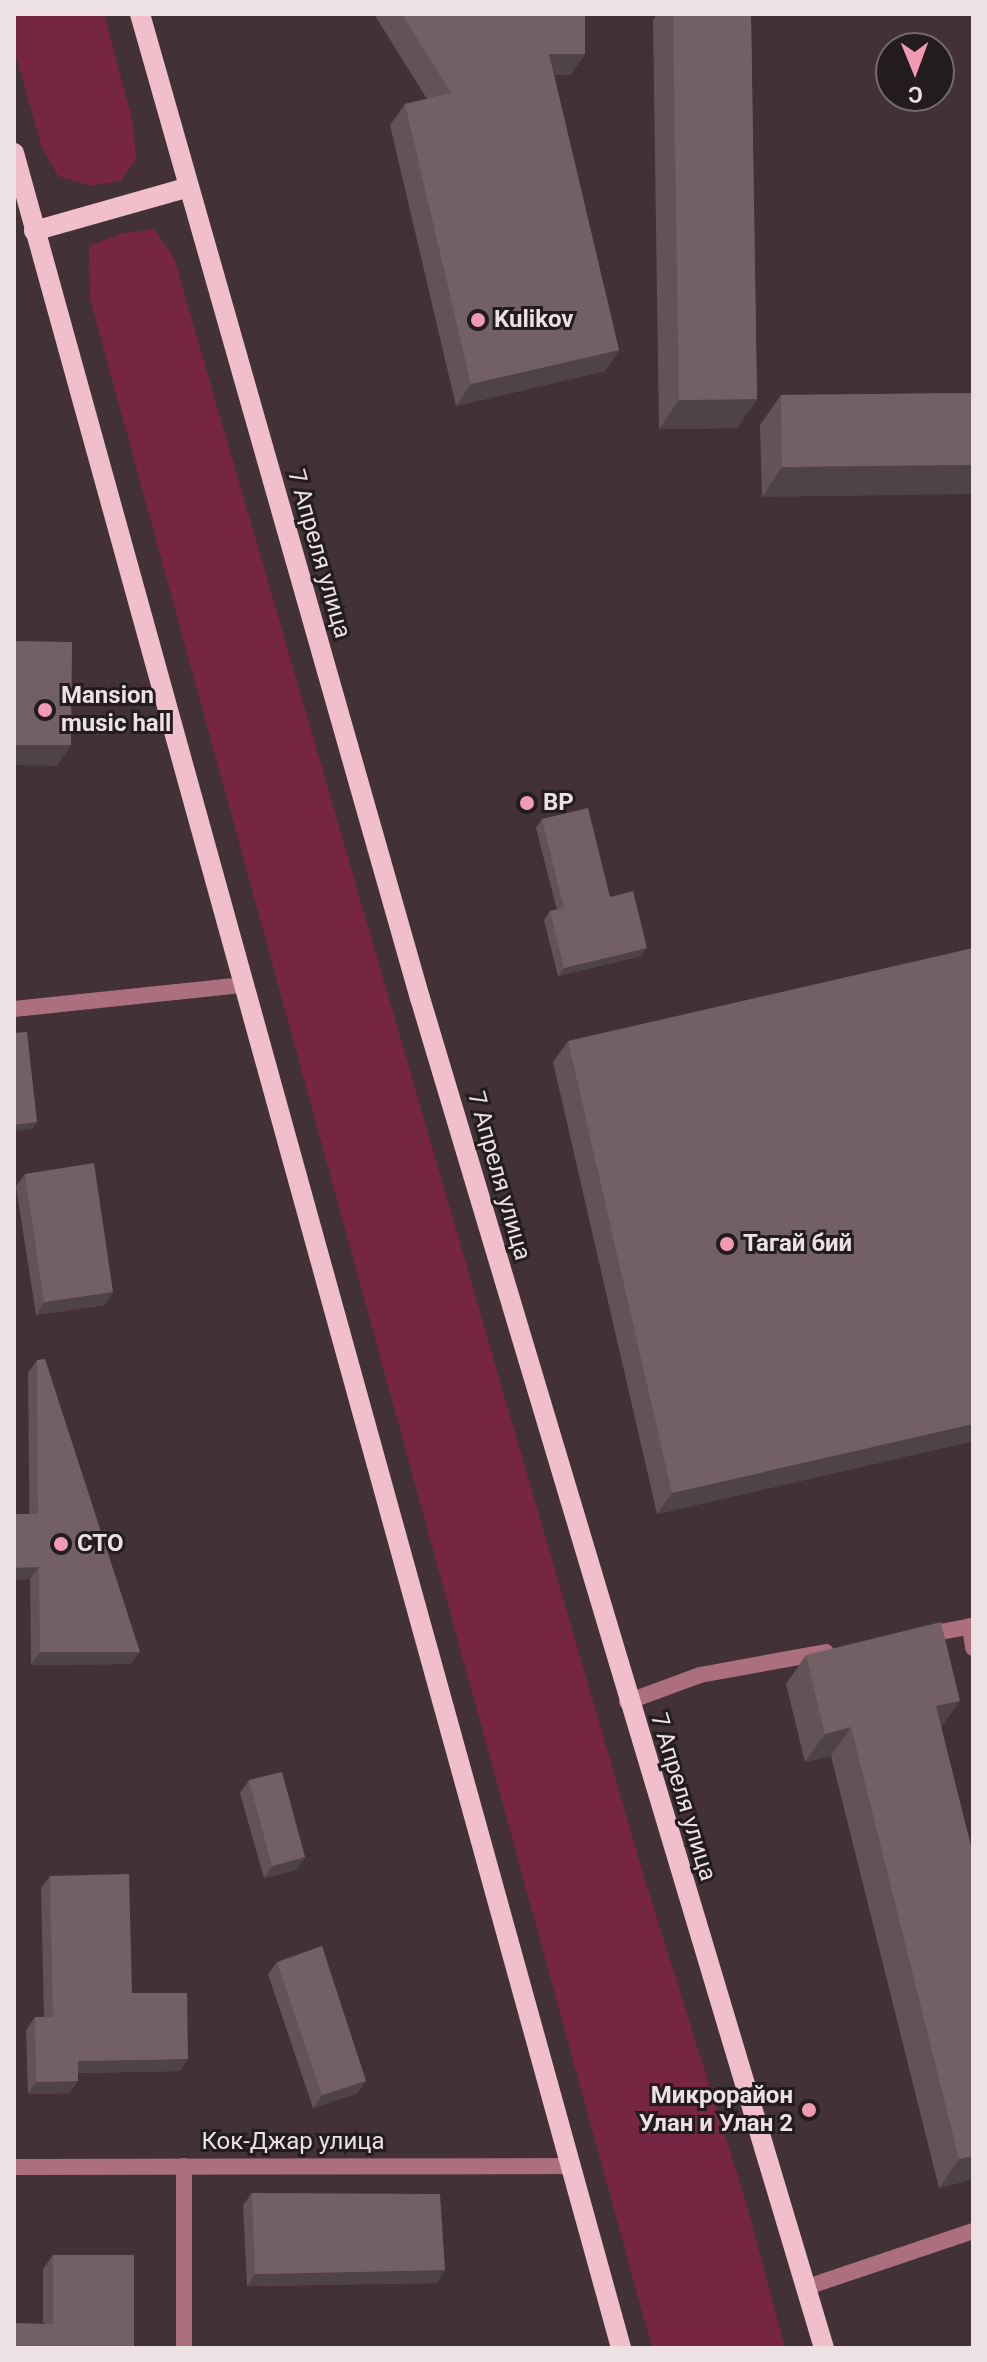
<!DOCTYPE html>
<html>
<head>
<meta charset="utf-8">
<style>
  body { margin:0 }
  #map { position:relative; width:987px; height:2362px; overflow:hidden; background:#423136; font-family:Roboto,sans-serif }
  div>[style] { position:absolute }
  .green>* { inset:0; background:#762643 }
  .lane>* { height:16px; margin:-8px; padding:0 8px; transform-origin:8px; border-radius:8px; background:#ab6f80 }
  .street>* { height:16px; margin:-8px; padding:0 8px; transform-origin:8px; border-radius:8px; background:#ab6f80 }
  .primary>* { height:20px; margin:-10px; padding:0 10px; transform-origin:10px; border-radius:10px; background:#f1bfcc }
  .wall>* { inset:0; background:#635357 }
  .shaded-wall>* { inset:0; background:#504347 }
  .building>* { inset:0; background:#736065 }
  .dots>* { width:22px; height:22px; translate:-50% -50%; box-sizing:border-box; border:4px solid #231c1e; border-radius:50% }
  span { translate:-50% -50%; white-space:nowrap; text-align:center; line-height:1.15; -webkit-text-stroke:6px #231c1e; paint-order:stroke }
  .poi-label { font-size:24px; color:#ede1e4; font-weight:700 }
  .left { translate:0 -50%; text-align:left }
  .right { translate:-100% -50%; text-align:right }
  .street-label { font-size:24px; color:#ede1e4 }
  .frame { position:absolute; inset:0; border:16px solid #ede1e4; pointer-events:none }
  .north { position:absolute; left:875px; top:32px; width:80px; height:80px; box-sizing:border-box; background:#231c1e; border:2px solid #746b6d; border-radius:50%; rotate:179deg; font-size:22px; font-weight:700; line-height:32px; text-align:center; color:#ede1e4 }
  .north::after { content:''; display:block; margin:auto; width:28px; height:36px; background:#f19ab3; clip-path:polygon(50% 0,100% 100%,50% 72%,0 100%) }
</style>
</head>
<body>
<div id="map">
  <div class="green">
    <div style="clip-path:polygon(14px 14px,104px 14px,133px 123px,136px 159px,121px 181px,91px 186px,58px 176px,41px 145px,14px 49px)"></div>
    <div style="clip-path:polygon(154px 229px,174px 258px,644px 1877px,746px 2202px,785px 2348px,652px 2348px,90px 299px,89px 246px,121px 234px)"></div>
  </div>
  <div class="lane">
    <div style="left:14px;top:1009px;width:231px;rotate:-6deg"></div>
  </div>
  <div class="street">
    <div style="left:970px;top:1626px;width:22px;rotate:82deg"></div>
    <div style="left:924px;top:1635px;width:50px;rotate:-10.4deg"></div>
    <div style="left:627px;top:1702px;width:78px;rotate:-20.3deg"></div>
    <div style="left:700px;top:1675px;width:128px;rotate:-10.3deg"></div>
    <div style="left:184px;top:2166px;width:182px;rotate:90deg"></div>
    <div style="left:14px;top:2167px;width:558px;rotate:-0.1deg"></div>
    <div style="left:807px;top:2287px;width:175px;rotate:-18.6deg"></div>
  </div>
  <div class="primary">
    <div style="left:140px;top:14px;width:1023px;rotate:74.12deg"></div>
    <div style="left:420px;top:998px;width:1409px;rotate:73.34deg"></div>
    <div style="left:14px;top:153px;width:2277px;rotate:74.54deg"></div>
    <div style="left:34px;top:231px;width:161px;rotate:-15.8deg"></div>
  </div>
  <div class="wall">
    <div style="clip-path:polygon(374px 14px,585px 14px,585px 54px,570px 75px,554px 75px,619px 350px,605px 371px,456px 406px,390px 125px,405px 104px,427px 99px)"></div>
    <div style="clip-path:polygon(657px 14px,751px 14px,757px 399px,737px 428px,659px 429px,653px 20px)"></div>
    <div style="clip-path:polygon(973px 393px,762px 497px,760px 425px,781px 395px)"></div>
    <div style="clip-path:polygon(542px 819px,610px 897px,641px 956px,558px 976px,544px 920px,550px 911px,557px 910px,536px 828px)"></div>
    <div style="clip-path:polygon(568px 1041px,973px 1441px,657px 1514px,553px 1062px)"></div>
    <div style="clip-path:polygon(25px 1174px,105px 1305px,36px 1315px,16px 1186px)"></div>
    <div style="clip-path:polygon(37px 1360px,131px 1664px,31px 1665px,28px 1373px)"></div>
    <div style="clip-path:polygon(806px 1655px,941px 1727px,973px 2179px,939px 2188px,831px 1756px,805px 1762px,786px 1684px)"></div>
    <div style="clip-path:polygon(249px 1780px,305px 1857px,296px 1870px,264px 1878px,240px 1793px)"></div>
    <div style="clip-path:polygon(50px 1876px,132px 1993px,180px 2071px,78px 2073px,70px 2093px,28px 2094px,26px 2030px,35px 2017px,44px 2017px,41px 1888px)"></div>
    <div style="clip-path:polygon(277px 1962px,358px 2093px,313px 2108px,268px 1974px)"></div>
    <div style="clip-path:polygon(252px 2193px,445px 2270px,437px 2283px,247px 2286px,243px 2205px)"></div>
    <div style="clip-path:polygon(53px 2255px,134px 2348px,43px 2323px,43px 2269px)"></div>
  </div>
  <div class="shaded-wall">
    <div style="clip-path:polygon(549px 54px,585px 54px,570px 75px,534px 75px)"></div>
    <div style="clip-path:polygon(619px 350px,605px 371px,456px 406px,471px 384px)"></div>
    <div style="clip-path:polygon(757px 399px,737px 428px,659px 429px,679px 400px)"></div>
    <div style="clip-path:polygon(973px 465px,973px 494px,762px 497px,782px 467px)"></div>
    <div style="clip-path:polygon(14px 745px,71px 745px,57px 766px,14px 765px)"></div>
    <div style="clip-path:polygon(647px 948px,641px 956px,558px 976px,564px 968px)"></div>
    <div style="clip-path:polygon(37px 1122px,33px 1129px,14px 1131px,14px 1125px)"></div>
    <div style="clip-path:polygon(113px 1292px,105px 1305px,36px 1315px,44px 1302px)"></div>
    <div style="clip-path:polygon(973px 1424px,973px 1441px,657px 1514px,672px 1493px)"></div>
    <div style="clip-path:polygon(39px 1567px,30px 1579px,14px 1580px,14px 1568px)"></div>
    <div style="clip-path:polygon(40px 1652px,140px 1652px,131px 1664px,31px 1665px)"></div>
    <div style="clip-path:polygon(960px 1701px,940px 1729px,936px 1706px)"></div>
    <div style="clip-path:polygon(851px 1727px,831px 1756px,805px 1762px,825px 1734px)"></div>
    <div style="clip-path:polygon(305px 1857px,296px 1870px,264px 1878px,272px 1866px)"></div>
    <div style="clip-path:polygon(188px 2059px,180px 2071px,69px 2073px,78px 2061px)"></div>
    <div style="clip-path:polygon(78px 2081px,70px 2093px,28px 2094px,36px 2082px)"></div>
    <div style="clip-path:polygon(366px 2081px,358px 2093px,313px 2108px,322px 2095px)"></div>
    <div style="clip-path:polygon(973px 2156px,973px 2179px,939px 2188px,959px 2159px)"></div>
    <div style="clip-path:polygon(445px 2270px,437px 2283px,247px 2286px,255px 2274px)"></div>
  </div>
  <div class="building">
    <div style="clip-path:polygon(402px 14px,585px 14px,585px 54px,549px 54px,619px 350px,471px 384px,405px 104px,451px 93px)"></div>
    <div style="clip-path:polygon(673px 14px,751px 14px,757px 399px,679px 400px)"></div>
    <div style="clip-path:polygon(973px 393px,973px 465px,782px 467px,781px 395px)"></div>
    <div style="clip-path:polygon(14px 641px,72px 642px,71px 745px,14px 745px)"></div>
    <div style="clip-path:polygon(588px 808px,610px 897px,633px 891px,647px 948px,564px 968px,550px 911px,564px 908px,542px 819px)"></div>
    <div style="clip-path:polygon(973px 948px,973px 1424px,672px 1493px,568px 1041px)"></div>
    <div style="clip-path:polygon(27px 1032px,37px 1122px,14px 1125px,14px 1033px)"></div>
    <div style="clip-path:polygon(94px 1163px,113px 1292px,44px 1302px,25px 1174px)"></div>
    <div style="clip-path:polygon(45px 1359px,140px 1652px,40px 1652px,39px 1567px,14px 1568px,14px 1514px,38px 1514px,37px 1360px)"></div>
    <div style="clip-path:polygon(941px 1622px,960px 1701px,936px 1706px,973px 1854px,973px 2156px,959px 2159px,851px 1727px,825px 1734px,806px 1655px)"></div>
    <div style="clip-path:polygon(282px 1772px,305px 1857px,272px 1866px,249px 1780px)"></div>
    <div style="clip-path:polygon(129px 1874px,132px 1993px,187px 1993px,188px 2059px,78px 2061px,78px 2081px,36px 2082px,35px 2017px,53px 2017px,50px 1876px)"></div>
    <div style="clip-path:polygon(322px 1946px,366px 2081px,322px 2095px,277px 1962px)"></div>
    <div style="clip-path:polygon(252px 2193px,440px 2194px,445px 2270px,255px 2274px)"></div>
    <div style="clip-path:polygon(53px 2255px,134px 2255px,134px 2348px,14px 2348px,14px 2323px,53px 2324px)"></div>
  </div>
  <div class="dots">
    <div style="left:478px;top:320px;background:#f19ab3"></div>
    <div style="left:45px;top:710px;background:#f19ab3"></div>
    <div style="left:527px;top:803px;background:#f19ab3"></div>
    <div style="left:727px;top:1244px;background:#f19ab3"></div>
    <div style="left:61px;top:1544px;background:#f19ab3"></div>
    <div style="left:809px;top:2110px;background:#f19ab3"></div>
  </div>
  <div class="poi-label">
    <span class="left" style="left:494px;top:320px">Kulikov</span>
    <span class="left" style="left:61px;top:710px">Mansion<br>music hall</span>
    <span class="left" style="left:543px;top:803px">BP</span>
    <span class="left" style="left:743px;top:1244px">Тагай бий</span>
    <span class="left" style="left:77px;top:1544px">СТО</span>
    <span class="right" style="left:793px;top:2110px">Микрорайон<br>Улан и Улан 2</span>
  </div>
  <div class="street-label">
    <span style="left:319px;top:554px;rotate:74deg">7 Апреля улица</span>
    <span style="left:499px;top:1176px;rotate:74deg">7 Апреля улица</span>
    <span style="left:683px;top:1797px;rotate:73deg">7 Апреля улица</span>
    <span style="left:293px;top:2142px">Кок-Джар улица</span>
  </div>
  <div class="frame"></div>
  <div class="north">С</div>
</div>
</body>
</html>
